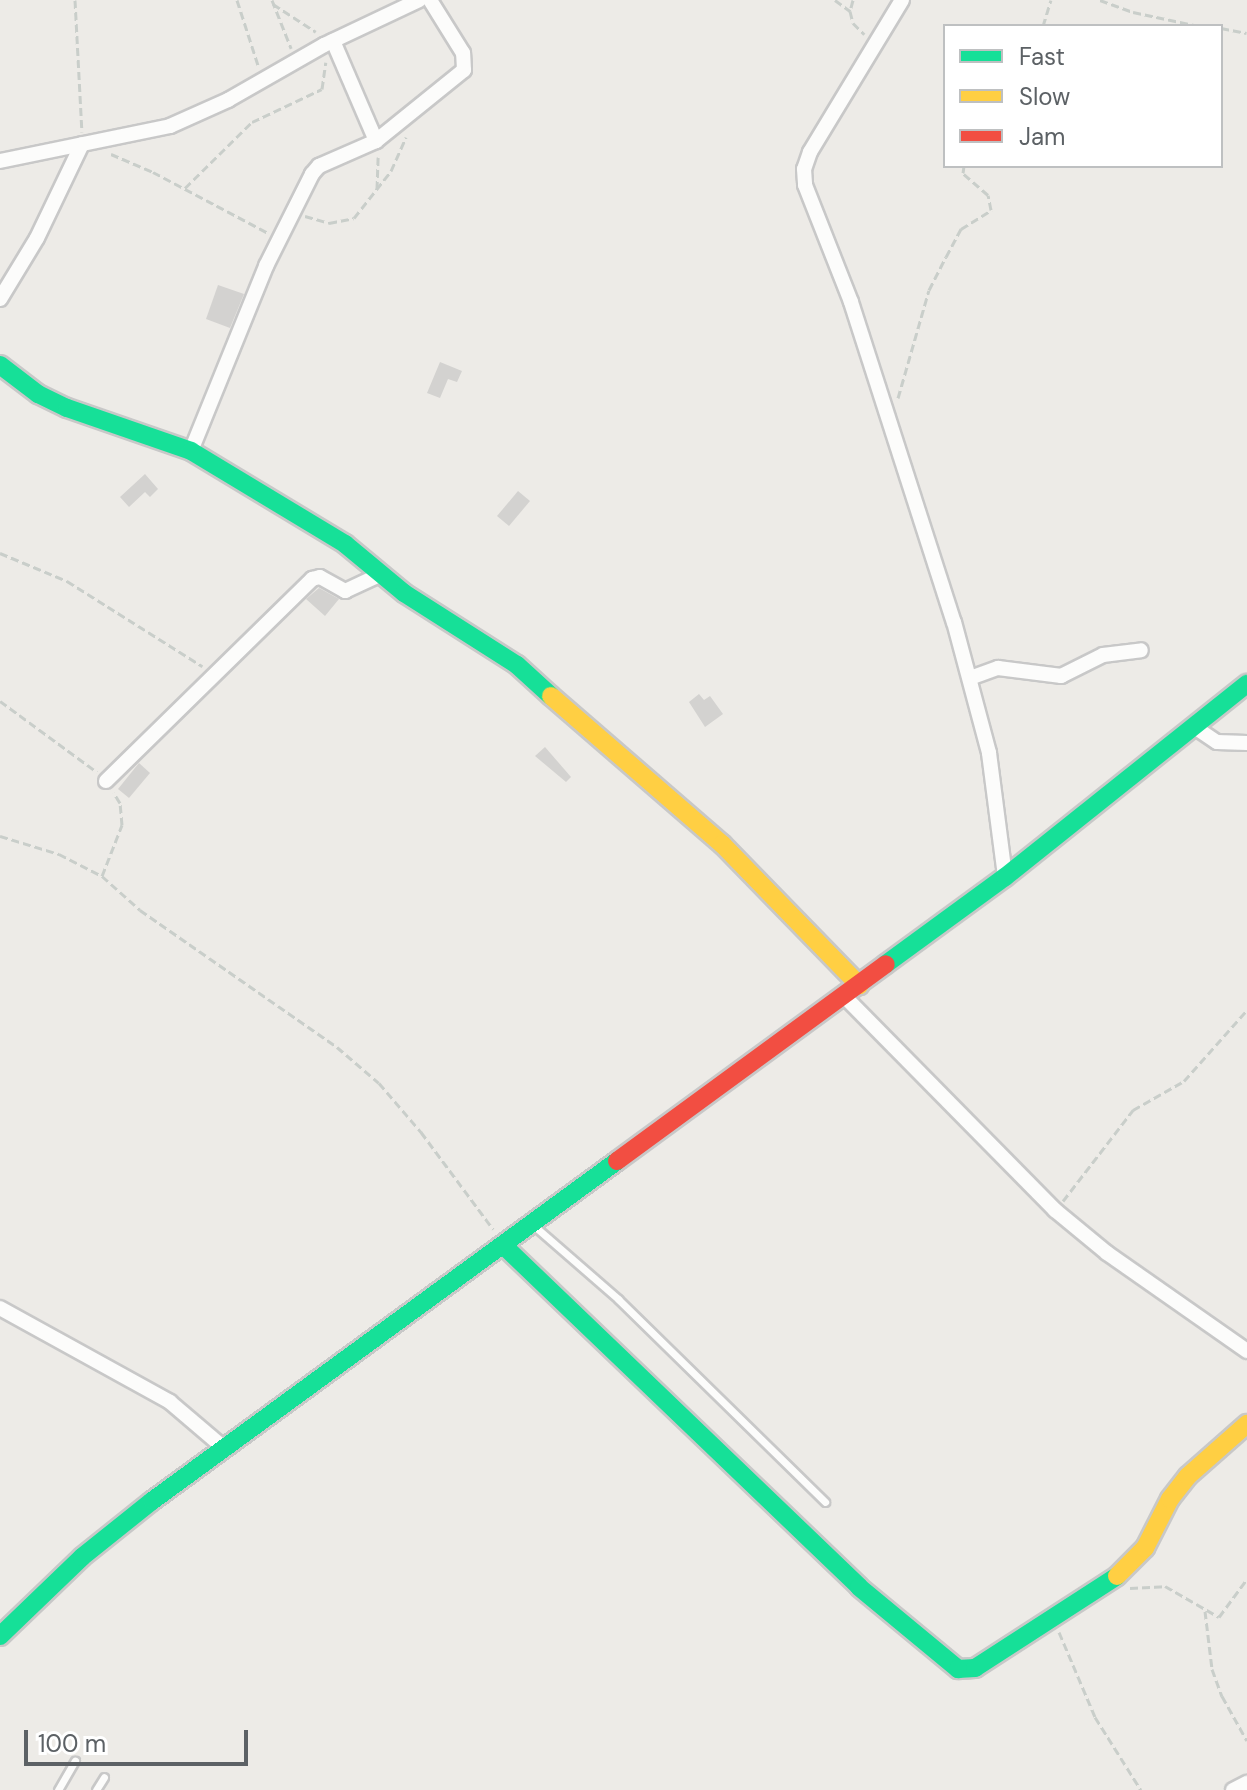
<!DOCTYPE html>
<html>
<head>
<meta charset="utf-8">
<style>
  body { margin:0 }
  #map { position:relative; width:1247px; height:1790px; overflow:hidden; background:#edebe7; font-family:"DM Sans",sans-serif }
  div>[style] { position:absolute }
  .building>* { inset:0; background:#d3d2d0 }
  .path>* { height:3px; margin-top:-1.5px; transform-origin:0; background:repeating-linear-gradient(90deg,#c9ceca 0 8px,transparent 0 12px) }
  .roads { filter:drop-shadow(2px 0 #c8c8c8) drop-shadow(-2px 0 #c8c8c8) drop-shadow(0 2px #c8c8c8) drop-shadow(0 -2px #c8c8c8) }
  .lane>* { height:7px; margin:-3.5px; padding:0 3.5px; transform-origin:3.5px; border-radius:3.5px; background:#fcfcfb }
  .street>* { height:14px; margin:-7px; padding:0 7px; transform-origin:7px; border-radius:7px; background:#fcfcfb }
  .fast>* { height:18px; margin:-9px; padding:0 9px; transform-origin:9px; border-radius:9px; background:#16e098 }
  .slow>* { height:18px; margin:-9px; padding:0 9px; transform-origin:9px; border-radius:9px; background:#ffcf43 }
  .jam>* { height:18px; margin:-9px; padding:0 9px; transform-origin:9px; border-radius:9px; background:#f24e42 }
  span { translate:-50% -50%; white-space:nowrap; text-align:center; line-height:1.15; -webkit-text-stroke:7px #fff; paint-order:stroke }
  .legend { position:absolute; left:943px; top:24px; width:280px; height:144px; box-sizing:border-box; background:#fff; border:2px solid #bec0c1; margin:0; padding:10px 14px; list-style:none; font-size:24px; color:#5c6165 }
  .legend li { display:flex; align-items:center; gap:16px; height:40px }
  .legend b { width:40px; border:2px solid #bec0c1 }
  .scale { position:absolute; left:24px; top:1730px; width:224px; height:36px; box-sizing:border-box; border:4px solid #5c6165; border-top:0; padding-left:10px; font-size:24px; line-height:28px; white-space:nowrap; color:#5c6165; -webkit-text-stroke:6px #fff; paint-order:stroke }
</style>
</head>
<body>
<div id="map">
  <div class="building">
    <div style="clip-path:polygon(218px 285px,244px 294px,230px 328px,206px 319px)"></div>
    <div style="clip-path:polygon(440px 362px,462px 371px,457px 382px,448px 379px,440px 398px,427px 393px)"></div>
    <div style="clip-path:polygon(145px 474px,158px 489px,150px 497px,145px 492px,129px 507px,120px 497px)"></div>
    <div style="clip-path:polygon(518px 491px,530px 501px,509px 526px,497px 516px)"></div>
    <div style="clip-path:polygon(319px 588px,339px 599px,325px 616px,306px 599px)"></div>
    <div style="clip-path:polygon(699px 694px,704px 700px,710px 696px,723px 714px,705px 727px,689px 702px)"></div>
    <div style="clip-path:polygon(545px 747px,571px 777px,566px 782px,535px 756px)"></div>
    <div style="clip-path:polygon(139px 763px,150px 773px,129px 798px,118px 789px)"></div>
  </div>
  <div class="path">
    <div style="left:75px;top:0;width:132px;rotate:87deg"></div>
    <div style="left:237px;top:0;width:68px;rotate:72.1deg"></div>
    <div style="left:272px;top:0;width:52px;rotate:68.4deg"></div>
    <div style="left:835px;top:0;width:19px;rotate:36deg"></div>
    <div style="left:853px;top:0;width:11px;rotate:105deg"></div>
    <div style="left:850px;top:11px;width:12px;rotate:76deg"></div>
    <div style="left:853px;top:23px;width:16px;rotate:45deg"></div>
    <div style="left:1100px;top:0;width:35px;rotate:20deg"></div>
    <div style="left:1133px;top:12px;width:67px;rotate:12deg"></div>
    <div style="left:273px;top:4px;width:51px;rotate:33.1deg"></div>
    <div style="left:1043px;top:26px;width:27px;rotate:-73deg"></div>
    <div style="left:1221px;top:28px;width:26px;rotate:11deg"></div>
    <div style="left:111px;top:154px;width:46px;rotate:23.2deg"></div>
    <div style="left:153px;top:172px;width:130px;rotate:27.9deg"></div>
    <div style="left:185px;top:188px;width:94px;rotate:-44.6deg"></div>
    <div style="left:252px;top:122px;width:77px;rotate:-25.2deg"></div>
    <div style="left:322px;top:89px;width:27px;rotate:-82deg"></div>
    <div style="left:377px;top:189px;width:32px;rotate:-88deg"></div>
    <div style="left:305px;top:216px;width:25px;rotate:16deg"></div>
    <div style="left:329px;top:223px;width:25px;rotate:-11deg"></div>
    <div style="left:354px;top:218px;width:60px;rotate:-51.8deg"></div>
    <div style="left:391px;top:171px;width:37px;rotate:-66deg"></div>
    <div style="left:898px;top:398px;width:112px;rotate:-74deg"></div>
    <div style="left:929px;top:290px;width:37px;rotate:-63deg"></div>
    <div style="left:946px;top:257px;width:32px;rotate:-62deg"></div>
    <div style="left:961px;top:229px;width:36px;rotate:-32deg"></div>
    <div style="left:991px;top:210px;width:15px;rotate:-101deg"></div>
    <div style="left:988px;top:195px;width:33px;rotate:-139deg"></div>
    <div style="left:963px;top:173px;width:7px;rotate:-82deg"></div>
    <div style="left:0;top:553px;width:73px;rotate:22.7deg"></div>
    <div style="left:67px;top:581px;width:160px;rotate:32.2deg"></div>
    <div style="left:0;top:701px;width:120px;rotate:36.2deg"></div>
    <div style="left:0;top:836px;width:62px;rotate:17deg"></div>
    <div style="left:59px;top:854px;width:48px;rotate:27.1deg"></div>
    <div style="left:102px;top:876px;width:51px;rotate:41.8deg"></div>
    <div style="left:140px;top:910px;width:240px;rotate:34.8deg"></div>
    <div style="left:337px;top:1047px;width:55px;rotate:40.6deg"></div>
    <div style="left:379px;top:1083px;width:65px;rotate:49.4deg"></div>
    <div style="left:421px;top:1132px;width:121px;rotate:53.4deg"></div>
    <div style="left:102px;top:876px;width:55px;rotate:-68.6deg"></div>
    <div style="left:122px;top:825px;width:22px;rotate:-95deg"></div>
    <div style="left:120px;top:803px;width:12px;rotate:-121deg"></div>
    <div style="left:1063px;top:1201px;width:115px;rotate:-52.4deg"></div>
    <div style="left:1133px;top:1110px;width:59px;rotate:-29.6deg"></div>
    <div style="left:1184px;top:1081px;width:95px;rotate:-48.4deg"></div>
    <div style="left:1130px;top:1588px;width:35px;rotate:-3deg"></div>
    <div style="left:1165px;top:1586px;width:62px;rotate:29.9deg"></div>
    <div style="left:1219px;top:1617px;width:47px;rotate:-53.6deg"></div>
    <div style="left:1205px;top:1611px;width:58px;rotate:83.1deg"></div>
    <div style="left:1212px;top:1669px;width:29px;rotate:70deg"></div>
    <div style="left:1222px;top:1696px;width:51px;rotate:60.9deg"></div>
    <div style="left:1059px;top:1632px;width:92px;rotate:67deg"></div>
    <div style="left:1095px;top:1717px;width:86px;rotate:57.8deg"></div>
  </div>
  <div class="roads">
    <div class="lane">
      <div style="left:533px;top:1225px;width:113px;rotate:41deg"></div>
      <div style="left:618px;top:1299px;width:290px;rotate:44.4deg"></div>
      <div style="left:58px;top:1790px;width:34px;rotate:-60deg"></div>
      <div style="left:96px;top:1790px;width:15px;rotate:-58deg"></div>
    </div>
    <div class="street">
      <div style="left:902px;top:0;width:178px;rotate:121.2deg"></div>
      <div style="left:810px;top:152px;width:18px;rotate:109deg"></div>
      <div style="left:804px;top:169px;width:16px;rotate:86deg"></div>
      <div style="left:805px;top:185px;width:126px;rotate:68.5deg"></div>
      <div style="left:851px;top:302px;width:336px;rotate:72.2deg"></div>
      <div style="left:954px;top:622px;width:136px;rotate:75deg"></div>
      <div style="left:989px;top:753px;width:125px;rotate:82.6deg"></div>
      <div style="left:333px;top:41px;width:109px;rotate:66.7deg"></div>
      <div style="left:0;top:161px;width:174px;rotate:-11.6deg"></div>
      <div style="left:170px;top:126px;width:64px;rotate:-24.1deg"></div>
      <div style="left:228px;top:100px;width:111px;rotate:-29.8deg"></div>
      <div style="left:324px;top:45px;width:105px;rotate:-25.3deg"></div>
      <div style="left:0;top:299px;width:71px;rotate:-58.8deg"></div>
      <div style="left:37px;top:238px;width:104px;rotate:-64.4deg"></div>
      <div style="left:191px;top:451px;width:200px;rotate:-67.9deg"></div>
      <div style="left:266px;top:266px;width:103px;rotate:-63.4deg"></div>
      <div style="left:312px;top:174px;width:11px;rotate:-49deg"></div>
      <div style="left:319px;top:166px;width:62px;rotate:-23.7deg"></div>
      <div style="left:376px;top:141px;width:113px;rotate:-38.9deg"></div>
      <div style="left:464px;top:70px;width:17px;rotate:-93deg"></div>
      <div style="left:463px;top:53px;width:62px;rotate:-121.9deg"></div>
      <div style="left:970px;top:678px;width:30px;rotate:-20deg"></div>
      <div style="left:998px;top:668px;width:64px;rotate:7.2deg"></div>
      <div style="left:1061px;top:676px;width:47px;rotate:-26.6deg"></div>
      <div style="left:1103px;top:655px;width:38px;rotate:-7deg"></div>
      <div style="left:1196px;top:728px;width:25px;rotate:34deg"></div>
      <div style="left:1217px;top:742px;width:30px;rotate:2deg"></div>
      <div style="left:106px;top:781px;width:289px;rotate:-44.4deg"></div>
      <div style="left:312px;top:579px;width:8px;rotate:-14deg"></div>
      <div style="left:320px;top:577px;width:29px;rotate:29deg"></div>
      <div style="left:345px;top:591px;width:40px;rotate:-25deg"></div>
      <div style="left:844px;top:996px;width:301px;rotate:45.4deg"></div>
      <div style="left:1055px;top:1210px;width:67px;rotate:39.6deg"></div>
      <div style="left:1107px;top:1253px;width:171px;rotate:35deg"></div>
      <div style="left:0;top:1308px;width:194px;rotate:28.9deg"></div>
      <div style="left:170px;top:1402px;width:71px;rotate:40.4deg"></div>
      <div style="left:1233px;top:1790px;width:16px;rotate:-27deg"></div>
    </div>
    <div class="fast">
      <div style="left:0;top:365px;width:48px;rotate:37.3deg"></div>
      <div style="left:38px;top:394px;width:32px;rotate:26deg"></div>
      <div style="left:67px;top:408px;width:131px;rotate:19.1deg"></div>
      <div style="left:191px;top:451px;width:180px;rotate:31.1deg"></div>
      <div style="left:345px;top:544px;width:77px;rotate:39.7deg"></div>
      <div style="left:404px;top:593px;width:134px;rotate:32.5deg"></div>
      <div style="left:517px;top:665px;width:46px;rotate:42.4deg"></div>
      <div style="left:886px;top:964px;width:147px;rotate:-36.2deg"></div>
      <div style="left:1005px;top:877px;width:310px;rotate:-38.6deg"></div>
      <div style="left:504px;top:1246px;width:492px;rotate:43.8deg"></div>
      <div style="left:859px;top:1587px;width:129px;rotate:39.6deg"></div>
      <div style="left:958px;top:1669px;width:17px;rotate:-3deg"></div>
      <div style="left:975px;top:1668px;width:169px;rotate:-32.9deg"></div>
      <div style="left:0;top:1636px;width:114px;rotate:-43.9deg"></div>
      <div style="left:82px;top:1557px;width:90px;rotate:-38.7deg"></div>
      <div style="left:152px;top:1501px;width:576px;rotate:-36.17deg"></div>
    </div>
    <div class="slow">
      <div style="left:551px;top:696px;width:226px;rotate:40.9deg"></div>
      <div style="left:722px;top:844px;width:197px;rotate:45.8deg"></div>
      <div style="left:1117px;top:1576px;width:40px;rotate:-45deg"></div>
      <div style="left:1145px;top:1548px;width:55px;rotate:-63deg"></div>
      <div style="left:1170px;top:1499px;width:29px;rotate:-52deg"></div>
      <div style="left:1188px;top:1476px;width:79px;rotate:-41.4deg"></div>
    </div>
    <div class="jam">
      <div style="left:617px;top:1161px;width:333px;rotate:-36.2deg"></div>
    </div>
  </div>
  <ul class="legend">
  <li><b style="height:10px;background:#16e098"></b>Fast</li>
  <li><b style="height:10px;background:#ffcf43"></b>Slow</li>
  <li><b style="height:10px;background:#f24e42"></b>Jam</li>
  </ul>
  <div class="scale">100 m</div>
</div>
</body>
</html>
